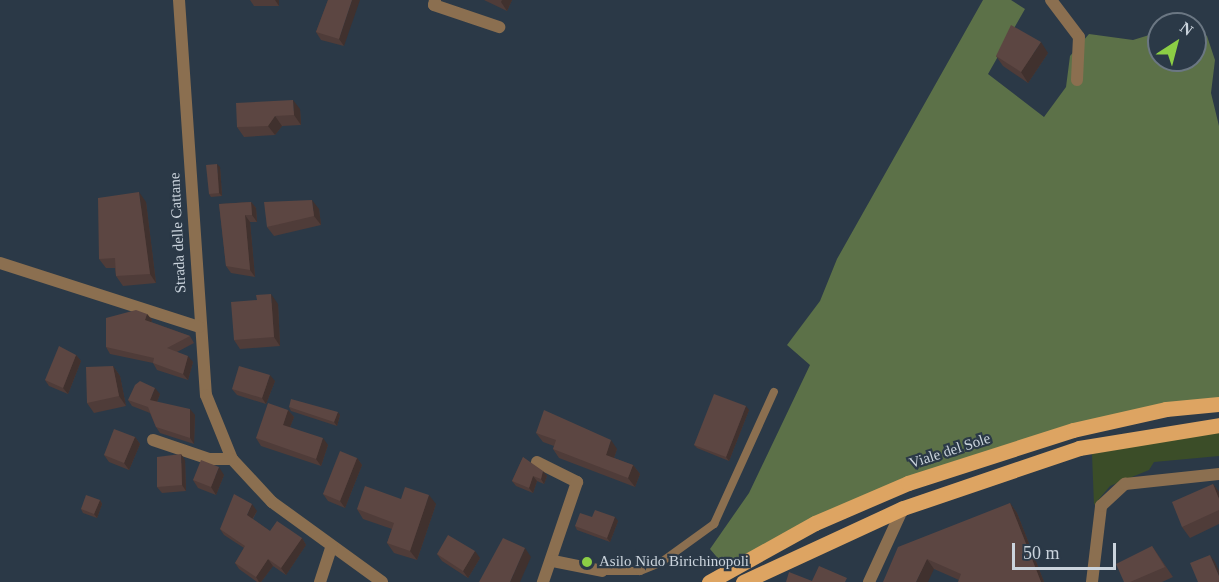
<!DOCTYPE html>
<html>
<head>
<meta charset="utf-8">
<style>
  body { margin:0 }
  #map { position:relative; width:1219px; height:582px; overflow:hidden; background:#2b3947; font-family:"Times New Roman",serif }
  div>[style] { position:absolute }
  .green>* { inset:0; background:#3b4d28 }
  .forest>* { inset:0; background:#5c7148 }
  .lane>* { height:8px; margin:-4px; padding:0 4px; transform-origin:4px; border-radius:4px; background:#8b6f50 }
  .street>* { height:12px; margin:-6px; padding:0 6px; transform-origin:6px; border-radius:6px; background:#8b6f50 }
  .primary>* { height:15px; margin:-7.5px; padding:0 7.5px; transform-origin:7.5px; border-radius:7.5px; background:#dda462 }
  .wall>* { inset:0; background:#4f3c39 }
  .shaded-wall>* { inset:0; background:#40312e }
  .building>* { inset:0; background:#5c4642 }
  .dots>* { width:16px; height:16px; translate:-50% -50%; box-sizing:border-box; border:3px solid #2b3947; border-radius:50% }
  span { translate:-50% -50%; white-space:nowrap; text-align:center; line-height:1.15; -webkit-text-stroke:4.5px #2b3947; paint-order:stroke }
  .street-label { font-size:15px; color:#cbd4dd }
  .poi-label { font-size:15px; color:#cbd4dd }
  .left { translate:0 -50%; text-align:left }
  .north { position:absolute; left:1147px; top:12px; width:60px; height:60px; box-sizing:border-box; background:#2b3947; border:2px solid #6b7783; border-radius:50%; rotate:36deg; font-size:16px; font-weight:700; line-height:24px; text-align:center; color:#cbd4dd }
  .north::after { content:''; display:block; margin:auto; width:21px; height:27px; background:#8cce45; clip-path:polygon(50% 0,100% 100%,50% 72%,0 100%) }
  .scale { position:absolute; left:1012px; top:543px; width:104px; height:27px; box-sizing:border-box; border:3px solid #cbd4dd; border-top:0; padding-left:8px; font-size:18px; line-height:21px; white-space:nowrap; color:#cbd4dd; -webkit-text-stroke:4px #2b3947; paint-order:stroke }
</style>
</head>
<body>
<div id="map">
  <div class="green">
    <div style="clip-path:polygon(1219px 431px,1219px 456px,1154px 462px,1149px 470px,1110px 486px,1094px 505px,1092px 454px)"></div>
  </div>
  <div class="forest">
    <div style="clip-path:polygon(983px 0,1011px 0,1025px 9px,988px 74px,1044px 117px,1066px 87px,1070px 56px,1089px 34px,1133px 40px,1159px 32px,1159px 60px,1195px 60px,1195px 28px,1207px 36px,1215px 60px,1211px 93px,1219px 126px,1219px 404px,1166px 409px,908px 483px,727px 569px,710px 549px,749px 493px,810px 365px,787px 345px,820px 301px,837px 259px)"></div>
  </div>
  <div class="lane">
    <div style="left:602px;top:571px;width:38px"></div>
    <div style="left:640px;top:571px;width:22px;rotate:-22deg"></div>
    <div style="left:660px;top:563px;width:67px;rotate:-35.8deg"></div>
    <div style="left:714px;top:524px;width:145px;rotate:-65.6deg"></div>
  </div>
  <div class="street">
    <div style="left:179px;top:0;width:396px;rotate:86.1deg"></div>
    <div style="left:206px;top:395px;width:69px;rotate:67.9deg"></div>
    <div style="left:232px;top:459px;width:59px;rotate:47.1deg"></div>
    <div style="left:272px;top:502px;width:136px;rotate:36deg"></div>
    <div style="left:435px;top:0;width:5px;rotate:101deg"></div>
    <div style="left:434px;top:5px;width:69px;rotate:18.7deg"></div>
    <div style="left:1051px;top:0;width:46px;rotate:52.9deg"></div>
    <div style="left:1079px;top:37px;width:43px;rotate:92.7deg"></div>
    <div style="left:0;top:263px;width:209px;rotate:17.8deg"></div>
    <div style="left:153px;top:440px;width:59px;rotate:18.7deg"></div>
    <div style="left:209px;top:459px;width:23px"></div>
    <div style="left:537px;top:462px;width:45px;rotate:26.6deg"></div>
    <div style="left:577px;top:482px;width:106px;rotate:108.8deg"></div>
    <div style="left:553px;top:561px;width:50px;rotate:11.5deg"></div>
    <div style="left:320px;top:582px;width:38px;rotate:-72deg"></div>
    <div style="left:869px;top:582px;width:81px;rotate:-65.3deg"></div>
    <div style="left:1092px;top:582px;width:77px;rotate:-83.2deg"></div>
    <div style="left:1101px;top:506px;width:33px;rotate:-43deg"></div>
    <div style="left:1125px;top:484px;width:95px;rotate:-6.1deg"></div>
  </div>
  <div class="primary">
    <div style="left:709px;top:582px;width:121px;rotate:-29.1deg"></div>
    <div style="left:815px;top:523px;width:101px;rotate:-23.3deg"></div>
    <div style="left:908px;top:483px;width:173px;rotate:-17.8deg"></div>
    <div style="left:1073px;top:430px;width:95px;rotate:-12.7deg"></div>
    <div style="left:1166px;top:409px;width:53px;rotate:-5.4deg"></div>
    <div style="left:743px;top:582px;width:176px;rotate:-24.8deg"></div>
    <div style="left:903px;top:508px;width:186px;rotate:-18.8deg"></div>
    <div style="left:1079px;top:448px;width:142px;rotate:-9.3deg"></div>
  </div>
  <div class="wall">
    <div style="clip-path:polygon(250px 0,279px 0,279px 6px,254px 6px)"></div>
    <div style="clip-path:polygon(328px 0,344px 46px,321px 40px,316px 32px)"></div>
    <div style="clip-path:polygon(484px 0,512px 0,507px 11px)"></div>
    <div style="clip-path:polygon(1048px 53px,1028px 83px,1003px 66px,996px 56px)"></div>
    <div style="clip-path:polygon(300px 109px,301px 125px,282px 126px,275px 135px,244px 137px,237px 127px)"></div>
    <div style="clip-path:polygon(220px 167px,222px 196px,211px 197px,209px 194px)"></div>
    <div style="clip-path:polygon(146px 202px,156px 283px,123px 286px,116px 276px,115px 268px,106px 268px,99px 259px)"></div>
    <div style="clip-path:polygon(251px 202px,256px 208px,257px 222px,250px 222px,255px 277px,231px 273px,226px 266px,219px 204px)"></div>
    <div style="clip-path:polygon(319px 209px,321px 225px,274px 236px,267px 227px)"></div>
    <div style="clip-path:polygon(257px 300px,278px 304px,280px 346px,240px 349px,234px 340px)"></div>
    <div style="clip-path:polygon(147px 314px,152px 320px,151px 322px,190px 336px,194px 343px,177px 352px,193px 362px,188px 380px,157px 370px,153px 363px,110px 354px,106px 347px)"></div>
    <div style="clip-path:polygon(76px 355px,81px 361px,68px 394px,49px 386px,45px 380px)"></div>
    <div style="clip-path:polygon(113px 366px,120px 376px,126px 406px,94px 413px,87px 403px)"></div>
    <div style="clip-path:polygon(275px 381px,266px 404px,237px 395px,232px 389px)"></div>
    <div style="clip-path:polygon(160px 394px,157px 402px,195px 415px,194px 444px,160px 433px,156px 427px,150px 413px,132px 406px,128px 400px)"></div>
    <div style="clip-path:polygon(289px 407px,340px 415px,337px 426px,291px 411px)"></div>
    <div style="clip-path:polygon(288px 410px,294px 417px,290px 427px,328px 445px,321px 466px,261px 446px,256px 438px)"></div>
    <div style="clip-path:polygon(749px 410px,729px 461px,697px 448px,694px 445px)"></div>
    <div style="clip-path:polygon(536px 433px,617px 449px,614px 458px,633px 465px,640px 474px,635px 487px,559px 458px,553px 449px,554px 446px,543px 442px)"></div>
    <div style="clip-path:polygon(135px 437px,140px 444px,129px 470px,109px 462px,104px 455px)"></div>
    <div style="clip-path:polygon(523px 457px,547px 476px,544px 484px,537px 481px,533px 493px,516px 486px,512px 481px)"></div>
    <div style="clip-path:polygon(357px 458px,362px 465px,345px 508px,328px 501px,323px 494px)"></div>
    <div style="clip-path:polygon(185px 460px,186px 491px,162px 493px,157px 487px)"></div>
    <div style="clip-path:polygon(224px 475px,216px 495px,198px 488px,193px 480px)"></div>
    <div style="clip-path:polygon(1213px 484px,1219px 492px,1219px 524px,1190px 538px,1182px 527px)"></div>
    <div style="clip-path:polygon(401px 499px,436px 504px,417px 560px,394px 553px,387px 543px,392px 529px,363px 519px,357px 509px)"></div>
    <div style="clip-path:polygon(100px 500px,102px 504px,97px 518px,83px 513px,81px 509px)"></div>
    <div style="clip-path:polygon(1010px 503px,1017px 513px,1044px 582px,958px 582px,959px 580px,934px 569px,883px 582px)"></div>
    <div style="clip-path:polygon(257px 511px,253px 519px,270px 531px,302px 538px,306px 545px,286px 575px,273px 566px,261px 582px,257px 582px,239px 569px,235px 563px,244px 548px,224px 535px,220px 529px)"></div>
    <div style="clip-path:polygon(592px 517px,618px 521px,610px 542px,577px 530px,575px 526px)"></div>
    <div style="clip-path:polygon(1152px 546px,1173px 577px,1162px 582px,1124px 582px)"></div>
    <div style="clip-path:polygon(437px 554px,480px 558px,468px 578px,442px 561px)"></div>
  </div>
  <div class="shaded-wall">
    <div style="clip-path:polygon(275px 0,279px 0,279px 6px)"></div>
    <div style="clip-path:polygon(352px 0,360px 0,344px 46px,339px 39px)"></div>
    <div style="clip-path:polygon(502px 0,512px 0,507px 11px,501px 2px)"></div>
    <div style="clip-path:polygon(1041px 42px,1048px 53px,1028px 83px,1021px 72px)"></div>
    <div style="clip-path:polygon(293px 100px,300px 109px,301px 125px,294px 115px)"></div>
    <div style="clip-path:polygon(275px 116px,282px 126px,275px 135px,268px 126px)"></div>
    <div style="clip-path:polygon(217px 164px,220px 167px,222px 196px,219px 193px)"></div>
    <div style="clip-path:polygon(139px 192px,146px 202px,156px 283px,150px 274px)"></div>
    <div style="clip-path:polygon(312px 200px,319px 209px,321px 225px,314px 216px)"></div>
    <div style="clip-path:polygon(251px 202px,256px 208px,257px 222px,252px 215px)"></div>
    <div style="clip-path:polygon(245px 215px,250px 222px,255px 277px,250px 270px)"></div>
    <div style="clip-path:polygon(271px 294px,278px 304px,280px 346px,274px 337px)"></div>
    <div style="clip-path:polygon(147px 314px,152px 320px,149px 327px,145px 320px)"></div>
    <div style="clip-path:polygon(76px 355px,81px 361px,68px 394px,63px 388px)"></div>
    <div style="clip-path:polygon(188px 356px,193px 362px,188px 380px,183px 374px)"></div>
    <div style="clip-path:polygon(113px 366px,120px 376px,126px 406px,119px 396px)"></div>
    <div style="clip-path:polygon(270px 375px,275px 381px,266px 404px,262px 398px)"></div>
    <div style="clip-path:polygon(155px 388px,160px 394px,155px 407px,150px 400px)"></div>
    <div style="clip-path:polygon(746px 406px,749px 410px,729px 461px,726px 457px)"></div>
    <div style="clip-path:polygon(190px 409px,195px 415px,194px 444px,190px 438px)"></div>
    <div style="clip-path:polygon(288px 410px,294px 417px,288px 432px,283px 425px)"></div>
    <div style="clip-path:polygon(338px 412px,340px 415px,337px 426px,334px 422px)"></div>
    <div style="clip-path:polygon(135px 437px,140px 444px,129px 470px,124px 463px)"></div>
    <div style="clip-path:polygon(323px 438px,328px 445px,321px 466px,316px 459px)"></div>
    <div style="clip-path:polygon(611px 440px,617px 449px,612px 464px,606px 455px)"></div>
    <div style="clip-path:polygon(181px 454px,185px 460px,186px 491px,182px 485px)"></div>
    <div style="clip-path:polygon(357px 458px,362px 465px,345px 508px,340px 501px)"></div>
    <div style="clip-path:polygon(633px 465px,640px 474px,635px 487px,628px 478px)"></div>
    <div style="clip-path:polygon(219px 467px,224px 475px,216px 495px,211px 487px)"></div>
    <div style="clip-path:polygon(543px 471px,547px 476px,544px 484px,541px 479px)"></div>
    <div style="clip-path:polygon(533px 476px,537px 481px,533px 493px,529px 488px)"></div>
    <div style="clip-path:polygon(1213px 484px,1219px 492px,1219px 499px)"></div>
    <div style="clip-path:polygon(429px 495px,436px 504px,417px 560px,410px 551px)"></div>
    <div style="clip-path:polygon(100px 500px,102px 504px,97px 518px,94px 514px)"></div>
    <div style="clip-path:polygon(1010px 503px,1017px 513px,1044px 582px,1041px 582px)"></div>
    <div style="clip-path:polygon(252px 504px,257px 511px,251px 521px,247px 515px)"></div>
    <div style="clip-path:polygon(615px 517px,618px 521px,610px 542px,607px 538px)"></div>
    <div style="clip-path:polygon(302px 538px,306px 545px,286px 575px,281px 568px)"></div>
    <div style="clip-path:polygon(525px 548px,531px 557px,520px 582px,510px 582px)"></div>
    <div style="clip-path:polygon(475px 551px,480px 558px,468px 578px,463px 571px)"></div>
    <div style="clip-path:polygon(1210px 555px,1215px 562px,1219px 571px,1219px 576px)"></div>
    <div style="clip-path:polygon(268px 559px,273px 566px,261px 582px,259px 582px,256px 577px)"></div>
    <div style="clip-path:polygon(927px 559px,934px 569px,928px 582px,916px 582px)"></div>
  </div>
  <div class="building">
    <div style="clip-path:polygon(328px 0,352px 0,339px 39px,316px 32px)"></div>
    <div style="clip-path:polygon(1011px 25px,1041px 42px,1021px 72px,996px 56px)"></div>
    <div style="clip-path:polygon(293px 100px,294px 115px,275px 116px,268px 126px,237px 127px,236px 103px)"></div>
    <div style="clip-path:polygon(217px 164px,219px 193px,209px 194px,206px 165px)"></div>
    <div style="clip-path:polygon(139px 192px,150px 274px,116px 276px,115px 258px,99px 259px,98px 198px)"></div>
    <div style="clip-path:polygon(312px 200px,314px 216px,267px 227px,264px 202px)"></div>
    <div style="clip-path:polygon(251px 202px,252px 215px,245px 215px,250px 270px,226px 266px,219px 204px)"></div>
    <div style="clip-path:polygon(271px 294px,274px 337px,234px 340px,231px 302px,257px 300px,256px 295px)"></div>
    <div style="clip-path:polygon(136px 310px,147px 314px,145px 320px,190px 336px,167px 348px,188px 356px,183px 374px,153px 363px,154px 358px,106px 347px,106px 318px)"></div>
    <div style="clip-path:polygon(59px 346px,76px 355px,63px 388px,45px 380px)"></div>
    <div style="clip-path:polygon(113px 366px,119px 396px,87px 403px,86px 367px)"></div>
    <div style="clip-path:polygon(239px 366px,270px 375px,262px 398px,232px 389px)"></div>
    <div style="clip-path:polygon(140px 381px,155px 388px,150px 400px,190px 409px,190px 438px,156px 427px,148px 407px,128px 400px,135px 385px)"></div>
    <div style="clip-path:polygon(714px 394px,746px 406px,726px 457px,694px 445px)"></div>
    <div style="clip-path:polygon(291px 399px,338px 412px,334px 422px,289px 407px)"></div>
    <div style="clip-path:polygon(268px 403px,288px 410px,283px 425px,323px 438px,316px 459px,256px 438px)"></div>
    <div style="clip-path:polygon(544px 410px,611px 440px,606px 455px,633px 465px,628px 478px,553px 449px,556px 440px,536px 433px)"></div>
    <div style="clip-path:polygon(114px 429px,135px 437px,124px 463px,104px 455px)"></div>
    <div style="clip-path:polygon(340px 451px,357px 458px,340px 501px,323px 494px)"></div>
    <div style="clip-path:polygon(181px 454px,182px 485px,157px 487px,157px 457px)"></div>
    <div style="clip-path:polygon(523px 457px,543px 471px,541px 479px,533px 476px,529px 488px,512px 481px)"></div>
    <div style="clip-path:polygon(201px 460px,219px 467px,211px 487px,193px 480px)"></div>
    <div style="clip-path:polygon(1213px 484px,1219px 499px,1219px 510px,1182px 527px,1172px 502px)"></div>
    <div style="clip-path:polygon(365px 486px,401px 499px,405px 487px,429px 495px,410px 551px,387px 543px,394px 523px,357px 509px)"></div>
    <div style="clip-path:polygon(234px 494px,252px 504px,247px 515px,270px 531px,277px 521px,302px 538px,281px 568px,268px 559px,256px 577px,235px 563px,245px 546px,220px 529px)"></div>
    <div style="clip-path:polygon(86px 495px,100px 500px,94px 514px,81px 509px)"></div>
    <div style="clip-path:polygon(1010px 503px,1041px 582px,958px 582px,961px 574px,927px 559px,916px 582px,883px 582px,898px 547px)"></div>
    <div style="clip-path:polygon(595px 510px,615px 517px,607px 538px,575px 526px,580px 513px,592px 517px)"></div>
    <div style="clip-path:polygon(448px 535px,475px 551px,463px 571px,437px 554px)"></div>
    <div style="clip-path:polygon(503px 538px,525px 548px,510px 582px,479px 582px)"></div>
    <div style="clip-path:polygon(1152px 546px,1165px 567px,1130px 582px,1124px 582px,1116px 564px)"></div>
    <div style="clip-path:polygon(1210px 555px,1219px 576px,1219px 582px,1198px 582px,1190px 563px)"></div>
    <div style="clip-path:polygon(819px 566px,847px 578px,845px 582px,786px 582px,789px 572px,812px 581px)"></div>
  </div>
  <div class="dots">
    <div style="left:587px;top:562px;background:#8cce45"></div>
  </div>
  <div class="street-label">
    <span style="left:178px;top:233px;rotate:-93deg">Strada delle Cattane</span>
    <span style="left:950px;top:451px;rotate:-18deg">Viale del Sole</span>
  </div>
  <div class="poi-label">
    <span class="left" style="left:599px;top:562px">Asilo Nido Birichinopoli</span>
  </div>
  <div class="north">N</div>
  <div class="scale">50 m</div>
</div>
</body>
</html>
